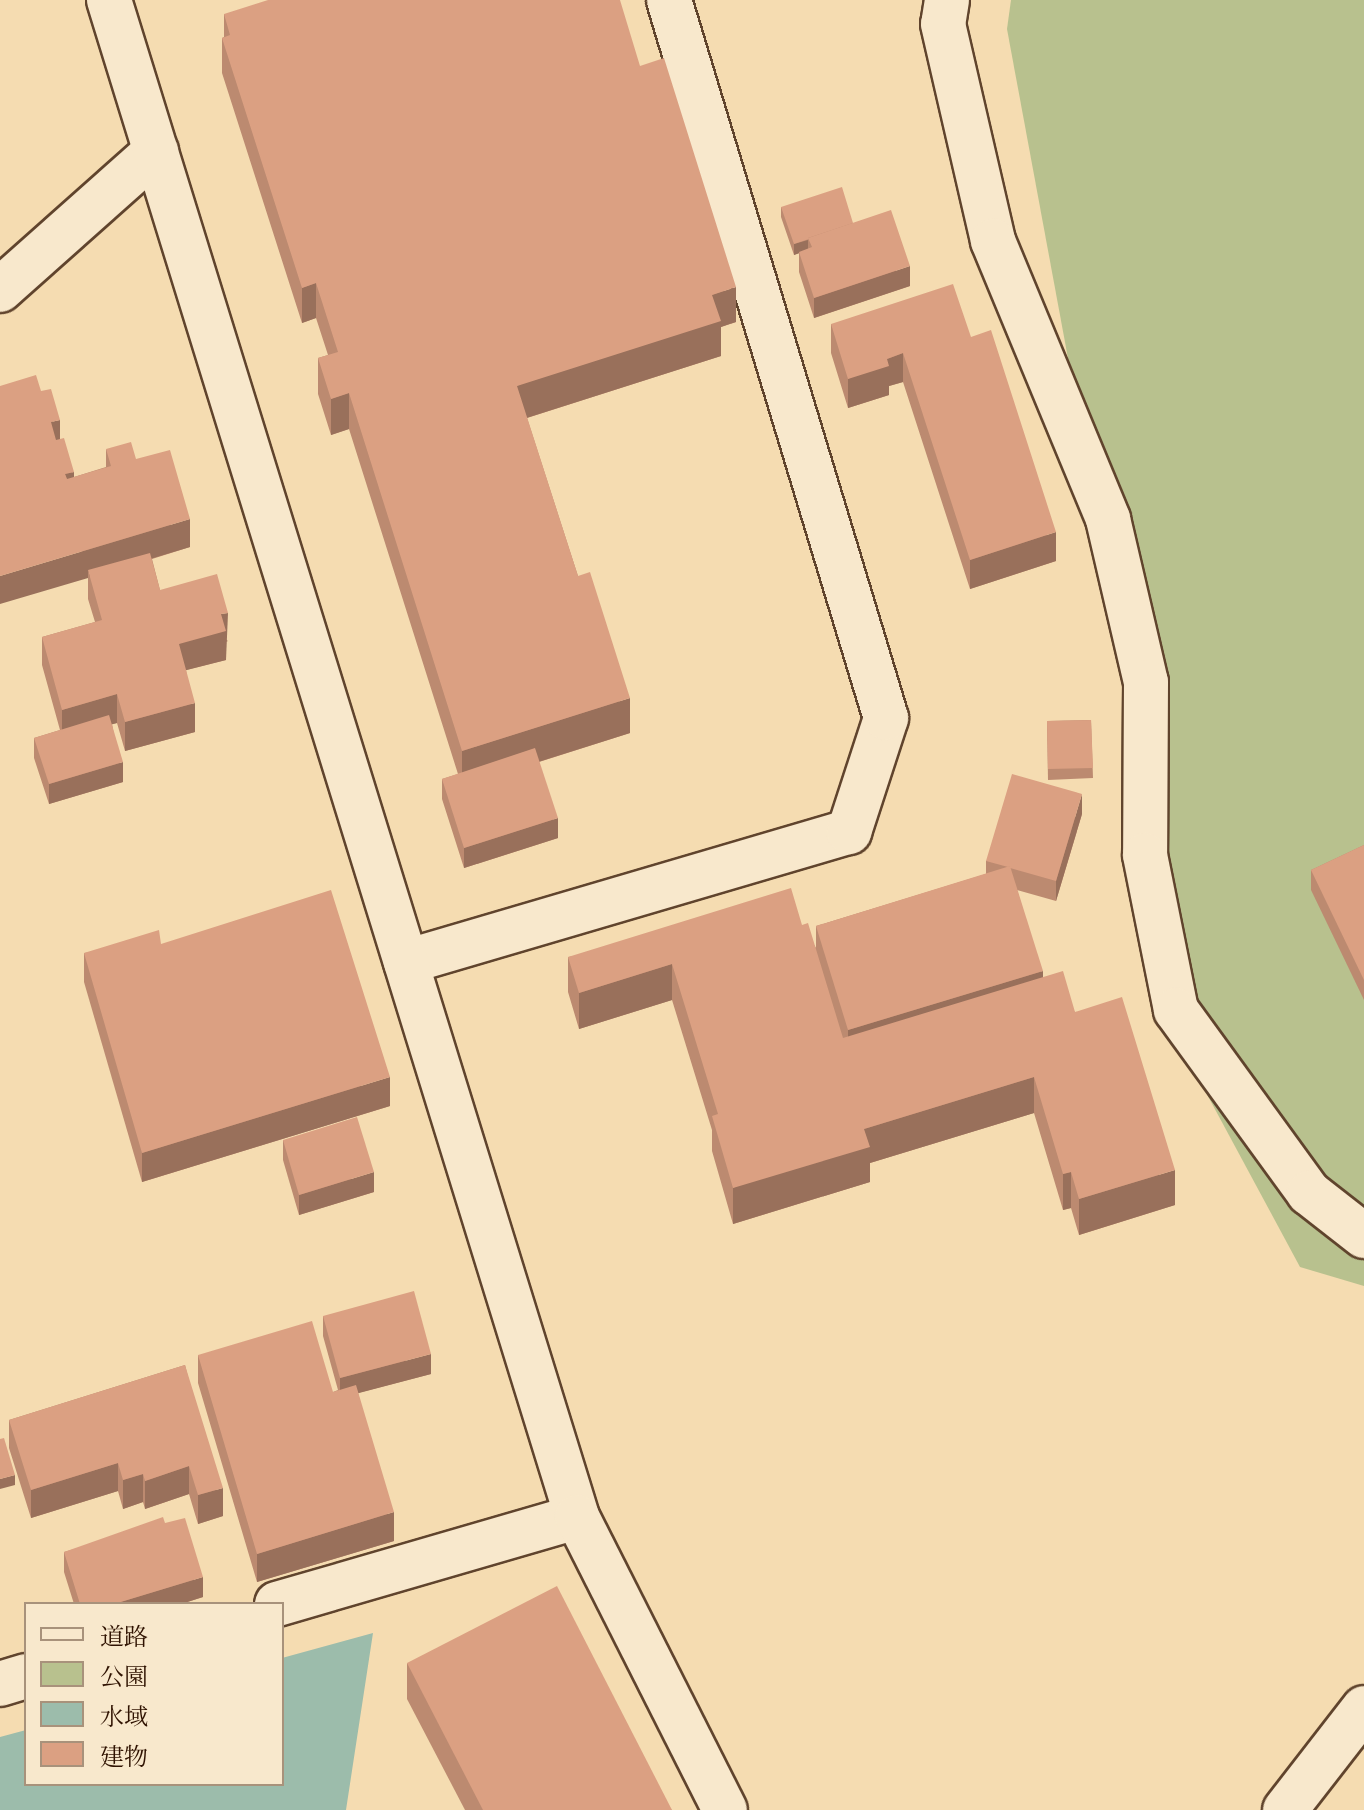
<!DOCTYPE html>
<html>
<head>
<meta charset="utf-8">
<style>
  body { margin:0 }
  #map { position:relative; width:1364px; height:1810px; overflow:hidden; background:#f5dcb1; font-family:"Libre Caslon Text","Noto Serif JP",serif }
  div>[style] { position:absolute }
  .green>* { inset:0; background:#b8c18e }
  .water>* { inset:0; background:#9cbcab }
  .roads { filter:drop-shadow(2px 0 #60442d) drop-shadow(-2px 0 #60442d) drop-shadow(0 2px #60442d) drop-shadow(0 -2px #60442d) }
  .street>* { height:44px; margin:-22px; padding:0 22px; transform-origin:22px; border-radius:22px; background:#f8e8cc }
  .secondary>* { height:44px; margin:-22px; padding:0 22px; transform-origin:22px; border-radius:22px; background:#f8e8cc }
  .wall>* { inset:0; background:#bc8a70 }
  .shaded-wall>* { inset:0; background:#99705b }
  .building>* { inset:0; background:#dba082 }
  span { translate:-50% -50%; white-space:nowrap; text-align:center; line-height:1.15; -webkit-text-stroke:7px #f8e8cc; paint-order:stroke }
  .legend { position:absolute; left:24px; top:1602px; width:260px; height:184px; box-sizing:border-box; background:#f8e8cc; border:2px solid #a8927b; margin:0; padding:10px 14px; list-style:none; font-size:24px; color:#2f1201 }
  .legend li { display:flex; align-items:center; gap:16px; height:40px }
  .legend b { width:40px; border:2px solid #a8927b }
</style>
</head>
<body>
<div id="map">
  <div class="green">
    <div style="clip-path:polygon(1011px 0,1364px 0,1364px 1286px,1300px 1267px,1203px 1087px,1007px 29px)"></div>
  </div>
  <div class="water">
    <div style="clip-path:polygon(373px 1633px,346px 1810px,0 1810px,0 1737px,26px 1730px,26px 1784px,282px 1784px,282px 1658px)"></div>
  </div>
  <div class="roads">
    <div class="street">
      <div style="left:947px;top:0;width:24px;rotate:99deg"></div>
      <div style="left:943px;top:24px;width:223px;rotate:77deg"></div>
      <div style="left:993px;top:241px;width:301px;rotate:67.5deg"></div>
      <div style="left:1108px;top:519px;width:167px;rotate:76.9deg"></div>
      <div style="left:1146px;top:682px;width:173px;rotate:90.3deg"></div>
      <div style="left:1145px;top:855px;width:158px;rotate:78.7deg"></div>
      <div style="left:1176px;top:1010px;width:226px;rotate:54deg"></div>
      <div style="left:1309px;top:1193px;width:70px;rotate:38deg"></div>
      <div style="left:0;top:290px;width:209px;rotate:-41.7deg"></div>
      <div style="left:406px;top:962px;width:462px;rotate:-16.4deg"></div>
      <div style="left:849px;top:832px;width:120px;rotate:-72deg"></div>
      <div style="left:886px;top:718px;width:750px;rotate:-106.82deg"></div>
      <div style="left:277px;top:1604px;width:312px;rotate:-16.2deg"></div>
      <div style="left:0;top:1684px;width:27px;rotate:-17deg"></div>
      <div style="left:1285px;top:1810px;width:129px;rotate:-52.2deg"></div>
    </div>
    <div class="secondary">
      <div style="left:109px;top:0;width:1588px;rotate:72.85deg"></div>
      <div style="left:577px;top:1517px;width:328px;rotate:63.2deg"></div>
    </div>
  </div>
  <div class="wall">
    <div style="clip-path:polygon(224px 14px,640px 66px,736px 322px,721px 327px,721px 356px,527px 418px,578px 576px,630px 733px,539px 762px,558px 838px,464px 868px,442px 799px,442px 779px,458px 774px,349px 429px,331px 435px,318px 394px,318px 358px,328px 355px,316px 318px,302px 323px,222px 73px,222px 38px,224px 37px)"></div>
    <div style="clip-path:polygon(781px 207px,853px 223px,910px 286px,814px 318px,799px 272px,799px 253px,794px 255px,781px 217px)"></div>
    <div style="clip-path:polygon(831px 324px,971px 337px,1056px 561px,970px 589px,903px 382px,889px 386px,889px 395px,848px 408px,831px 353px)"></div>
    <div style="clip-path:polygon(41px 391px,74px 477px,106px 467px,106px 449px,190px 547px,152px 559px,160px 590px,228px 641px,226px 642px,226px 660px,186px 670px,195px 732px,125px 751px,117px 723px,112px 724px,123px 782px,49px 804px,34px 758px,34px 738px,60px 730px,42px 665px,42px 637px,95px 622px,88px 599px,88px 578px)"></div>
    <div style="clip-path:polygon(1091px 720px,1093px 778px,1048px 780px,1047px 721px)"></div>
    <div style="clip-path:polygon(1082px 814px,1056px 901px,1017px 890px,1043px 977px,1075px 1012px,1175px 1205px,1079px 1235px,1071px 1208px,1063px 1210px,1034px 1113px,870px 1163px,870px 1182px,733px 1224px,712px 1151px,712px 1130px,672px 1000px,579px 1029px,568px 992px,568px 957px,802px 925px,816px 948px,816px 926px,986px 874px,986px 861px)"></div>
    <div style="clip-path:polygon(1364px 845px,1364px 1000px,1311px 890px,1311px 870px)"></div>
    <div style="clip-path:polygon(161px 944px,390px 1106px,142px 1182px,84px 982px,84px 953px)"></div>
    <div style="clip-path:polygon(283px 1140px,374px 1192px,299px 1215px,283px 1160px)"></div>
    <div style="clip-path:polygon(323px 1316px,431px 1374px,358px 1393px,394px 1541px,257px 1582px,198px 1383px,198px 1355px,333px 1392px,338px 1390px,323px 1336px)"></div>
    <div style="clip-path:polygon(185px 1365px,223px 1516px,198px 1524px,189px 1494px,145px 1509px,143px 1502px,123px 1509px,118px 1491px,31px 1518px,9px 1448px,9px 1420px)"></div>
    <div style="clip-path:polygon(165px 1523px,203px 1597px,181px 1604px,74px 1604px,64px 1572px,64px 1552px)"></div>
    <div style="clip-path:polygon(407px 1663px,672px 1810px,465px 1810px,407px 1699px)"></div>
  </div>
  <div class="shaded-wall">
    <div style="clip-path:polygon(808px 240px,808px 250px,794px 255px,794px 244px)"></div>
    <div style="clip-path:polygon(910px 266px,910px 286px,814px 318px,814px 298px)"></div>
    <div style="clip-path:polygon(316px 283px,316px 318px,302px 323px,302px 288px)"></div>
    <div style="clip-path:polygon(736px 287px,736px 322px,721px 327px,721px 356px,517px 421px,517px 386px,712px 295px)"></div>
    <div style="clip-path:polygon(903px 353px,903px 382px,889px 386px,889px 395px,848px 408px,848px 379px,887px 359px)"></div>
    <div style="clip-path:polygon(349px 393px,349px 429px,331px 435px,331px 399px)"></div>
    <div style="clip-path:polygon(60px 420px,60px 448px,51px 451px,51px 422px)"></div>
    <div style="clip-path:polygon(74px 472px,74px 500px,65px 474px)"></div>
    <div style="clip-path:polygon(190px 519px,190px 547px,90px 577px,88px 570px,88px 578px,0 604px,0 576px)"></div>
    <div style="clip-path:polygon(1056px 532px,1056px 561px,970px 589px,970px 560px)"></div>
    <div style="clip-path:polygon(228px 613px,226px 660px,179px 672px,179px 644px,221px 614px)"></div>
    <div style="clip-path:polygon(117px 694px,117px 723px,62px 738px,62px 710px)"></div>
    <div style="clip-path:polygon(630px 698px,630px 733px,462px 786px,462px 751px)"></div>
    <div style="clip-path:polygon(195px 703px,195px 732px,125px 751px,125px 722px)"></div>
    <div style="clip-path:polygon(123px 762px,123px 782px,49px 804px,49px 784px)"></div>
    <div style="clip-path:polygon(1082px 794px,1082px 814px,1056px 901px,1056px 881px)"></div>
    <div style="clip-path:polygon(558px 818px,558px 838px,464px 868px,464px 848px)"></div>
    <div style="clip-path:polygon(672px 964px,672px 1000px,579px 1029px,579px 993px)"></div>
    <div style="clip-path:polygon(1043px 971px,1043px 999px,848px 1059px,848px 1030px)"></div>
    <div style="clip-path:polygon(390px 1077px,390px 1106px,142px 1182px,142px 1153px)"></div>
    <div style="clip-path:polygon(1034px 1077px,1034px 1113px,870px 1163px,870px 1182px,733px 1224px,733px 1188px,864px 1129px)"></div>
    <div style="clip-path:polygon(1175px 1170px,1175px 1205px,1079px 1235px,1079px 1199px)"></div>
    <div style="clip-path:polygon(374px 1172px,374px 1192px,299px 1215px,299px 1195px)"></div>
    <div style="clip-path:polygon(1071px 1172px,1071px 1208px,1063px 1210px,1063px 1174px)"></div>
    <div style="clip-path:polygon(431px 1354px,431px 1374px,340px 1398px,340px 1378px)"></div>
    <div style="clip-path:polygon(118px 1463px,118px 1491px,31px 1518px,31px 1490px)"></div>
    <div style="clip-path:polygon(189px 1466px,189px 1494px,145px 1509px,145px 1481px)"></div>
    <div style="clip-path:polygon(143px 1474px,143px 1502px,123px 1509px,123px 1480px)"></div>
    <div style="clip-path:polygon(15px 1475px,15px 1485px,0 1489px,0 1479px)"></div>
    <div style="clip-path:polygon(223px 1488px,223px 1516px,198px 1524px,198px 1495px)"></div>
    <div style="clip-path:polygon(394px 1512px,394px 1541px,257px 1582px,257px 1554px)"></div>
    <div style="clip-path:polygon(203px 1577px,203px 1597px,181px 1604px,114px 1604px)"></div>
  </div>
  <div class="building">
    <div style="clip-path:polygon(268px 0,620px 0,640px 66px,664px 58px,736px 287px,712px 295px,721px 321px,517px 386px,578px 576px,590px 572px,630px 698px,462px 751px,349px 393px,331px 399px,318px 358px,338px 352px,316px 283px,302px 288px,222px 38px,230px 35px,224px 14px)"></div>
    <div style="clip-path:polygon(842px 187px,853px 223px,808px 238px,809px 239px,794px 244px,781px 207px)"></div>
    <div style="clip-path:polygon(891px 210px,910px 266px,814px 298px,799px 252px,812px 247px,808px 238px)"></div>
    <div style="clip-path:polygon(953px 284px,971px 337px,991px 330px,1056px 532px,970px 560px,903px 353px,887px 359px,889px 366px,848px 379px,831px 324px)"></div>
    <div style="clip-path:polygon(36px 375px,41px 391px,51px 389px,60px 420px,51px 422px,56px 440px,64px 438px,74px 472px,65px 474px,67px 479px,111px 466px,106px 449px,131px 442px,136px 459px,170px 450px,190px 519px,0 576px,0 386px)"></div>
    <div style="clip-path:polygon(150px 553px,160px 590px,217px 574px,228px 613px,221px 614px,226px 631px,179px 644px,195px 703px,125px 722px,117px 694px,62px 710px,42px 637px,102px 620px,88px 570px)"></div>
    <div style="clip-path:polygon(109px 715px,123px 762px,49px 784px,34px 738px)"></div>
    <div style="clip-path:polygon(1091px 720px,1093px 768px,1048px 769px,1047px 721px)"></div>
    <div style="clip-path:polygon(535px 748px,558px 818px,464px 848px,442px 779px)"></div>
    <div style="clip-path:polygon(1012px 774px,1082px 794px,1056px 881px,1010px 868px,1010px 866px,1008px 867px,986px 861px)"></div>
    <div style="clip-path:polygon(1364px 845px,1364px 980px,1311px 870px)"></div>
    <div style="clip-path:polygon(1010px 866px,1043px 971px,848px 1030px,816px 926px)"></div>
    <div style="clip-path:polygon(791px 888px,802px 925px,808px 923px,843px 1038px,1063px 971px,1075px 1012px,1122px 997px,1175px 1170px,1079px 1199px,1071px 1172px,1063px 1174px,1034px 1077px,864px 1129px,870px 1147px,733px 1188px,712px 1116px,718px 1114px,672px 964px,579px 993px,568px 957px)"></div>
    <div style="clip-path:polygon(331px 890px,390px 1077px,142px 1153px,84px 953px,159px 930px,161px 944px)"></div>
    <div style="clip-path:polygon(357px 1117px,374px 1172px,299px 1195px,283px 1140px)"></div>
    <div style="clip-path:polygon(414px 1291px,431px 1354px,340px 1378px,323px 1316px)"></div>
    <div style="clip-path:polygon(312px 1321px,333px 1392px,356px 1385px,394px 1512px,257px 1554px,198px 1355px)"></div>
    <div style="clip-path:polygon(185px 1365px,223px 1488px,198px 1495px,189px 1466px,145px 1481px,143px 1474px,123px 1480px,118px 1463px,31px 1490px,9px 1420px)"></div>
    <div style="clip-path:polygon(4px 1438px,15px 1475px,0 1479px,0 1439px)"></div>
    <div style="clip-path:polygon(163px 1517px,165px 1523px,185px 1518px,203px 1577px,114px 1604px,80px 1604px,64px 1552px)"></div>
    <div style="clip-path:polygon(557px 1586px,672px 1810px,483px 1810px,407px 1663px)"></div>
  </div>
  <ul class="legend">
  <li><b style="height:10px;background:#f8e8cc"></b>道路</li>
  <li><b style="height:22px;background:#b8c18e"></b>公園</li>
  <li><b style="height:22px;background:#9cbcab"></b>水域</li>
  <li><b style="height:22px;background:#dba082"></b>建物</li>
  </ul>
</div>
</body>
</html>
